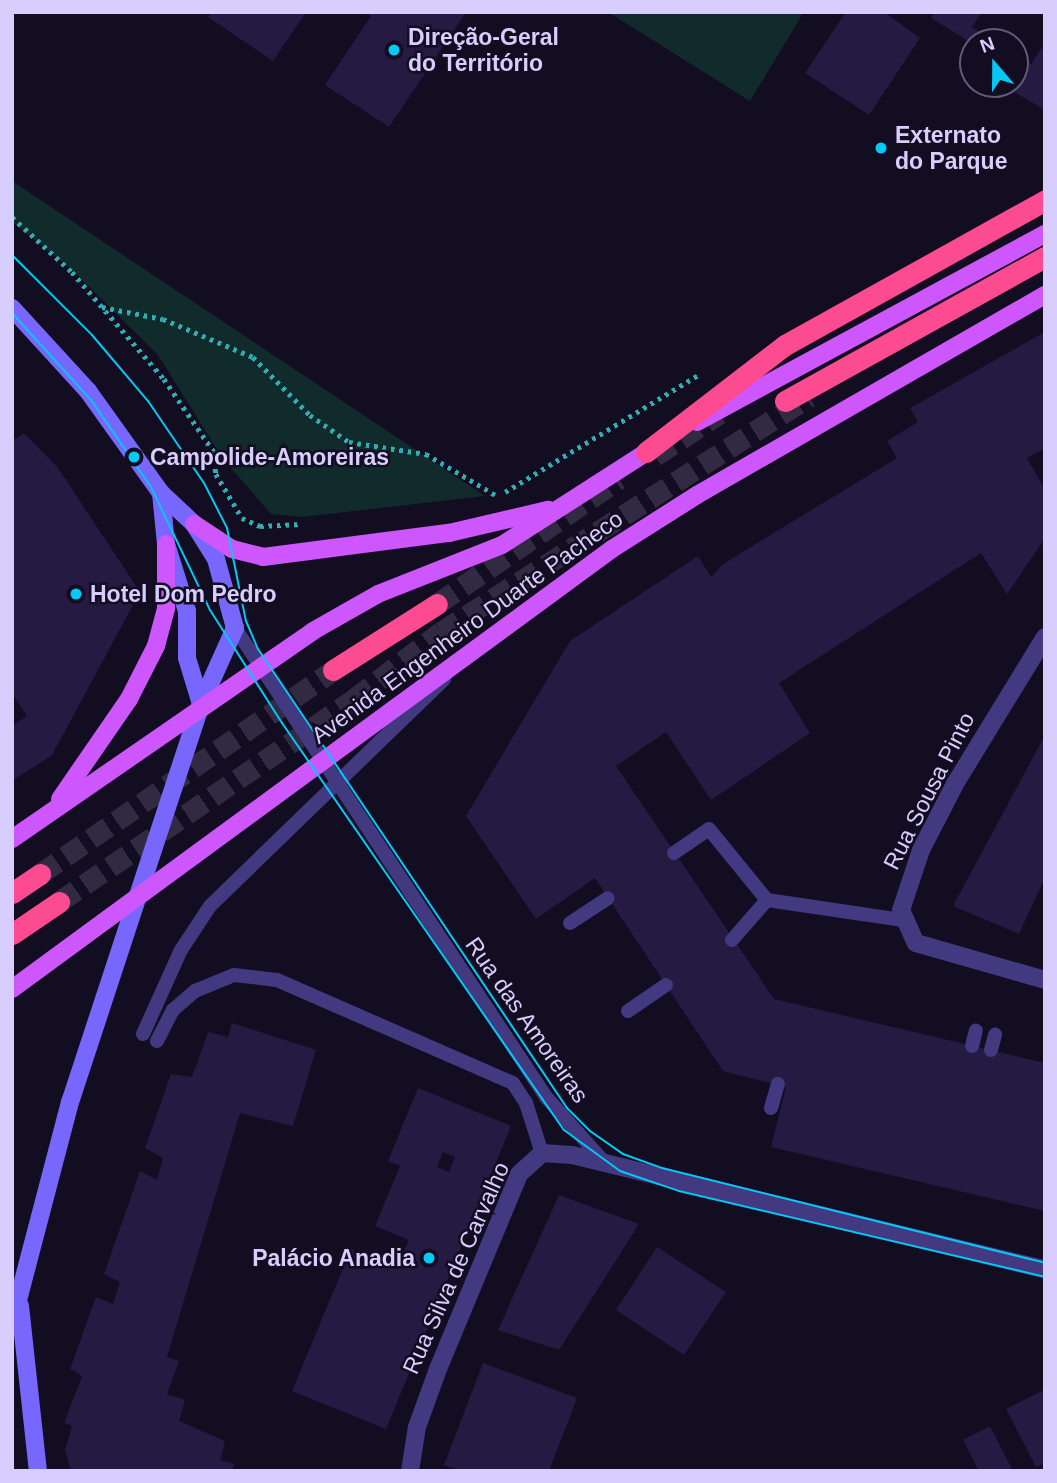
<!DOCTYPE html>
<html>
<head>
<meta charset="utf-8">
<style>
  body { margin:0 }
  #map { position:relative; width:1057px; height:1483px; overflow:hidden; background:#130d21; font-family:Helvetica,sans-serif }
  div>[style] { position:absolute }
  .green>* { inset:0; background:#112a2b }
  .building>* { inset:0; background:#251a42 }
  .highway-tunnel>* { height:21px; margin-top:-10.5px; transform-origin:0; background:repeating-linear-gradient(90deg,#312a42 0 21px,transparent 0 31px) }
  .path>* { height:4.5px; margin-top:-2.25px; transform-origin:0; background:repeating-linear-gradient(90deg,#30aeb1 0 3.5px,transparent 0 8.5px) }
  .lane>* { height:14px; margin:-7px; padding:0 7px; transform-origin:7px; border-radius:7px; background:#423980 }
  .street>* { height:18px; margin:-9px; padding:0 9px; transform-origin:9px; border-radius:9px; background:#423980 }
  .secondary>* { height:18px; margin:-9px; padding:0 9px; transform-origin:9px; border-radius:9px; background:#7767fd }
  .primary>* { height:18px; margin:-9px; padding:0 9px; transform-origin:9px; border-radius:9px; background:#cd57fd }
  .highway>* { height:21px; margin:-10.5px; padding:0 10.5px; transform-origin:10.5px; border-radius:10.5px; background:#fc4b91 }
  .tram>* { height:2px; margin:-1px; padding:0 1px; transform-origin:1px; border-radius:1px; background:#04c8f5 }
  .dots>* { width:19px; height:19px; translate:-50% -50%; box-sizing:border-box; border:4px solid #130d21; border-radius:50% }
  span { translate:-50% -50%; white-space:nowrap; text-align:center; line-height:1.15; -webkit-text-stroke:5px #130d21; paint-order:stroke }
  .poi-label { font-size:23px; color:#d8cefe; font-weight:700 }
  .left { translate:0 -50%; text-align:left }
  .right { translate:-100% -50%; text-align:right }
  .street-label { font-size:23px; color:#d8cefe }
  .frame { position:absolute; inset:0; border:14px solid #d8cefe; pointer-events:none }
  .north { position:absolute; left:959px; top:28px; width:70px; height:70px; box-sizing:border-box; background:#130d21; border:2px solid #625a79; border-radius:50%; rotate:340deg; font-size:19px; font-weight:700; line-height:28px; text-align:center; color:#d8cefe }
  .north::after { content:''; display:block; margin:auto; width:24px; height:32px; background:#04c8f5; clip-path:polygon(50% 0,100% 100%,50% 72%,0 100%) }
</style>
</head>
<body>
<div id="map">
  <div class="green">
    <div style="clip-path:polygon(608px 12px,797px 12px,802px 15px,750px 101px)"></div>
    <div style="clip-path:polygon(12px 181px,485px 496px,302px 517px,271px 514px,223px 459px,158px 355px,71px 269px,12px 222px)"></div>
  </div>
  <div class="building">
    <div style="clip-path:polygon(212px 12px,306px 12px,273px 61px,208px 17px)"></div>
    <div style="clip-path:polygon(366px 12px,466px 12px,389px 127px,325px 85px,371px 16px)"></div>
    <div style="clip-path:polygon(846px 12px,884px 12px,920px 38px,869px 115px,805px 73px)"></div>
    <div style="clip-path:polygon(934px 12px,982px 12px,972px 27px,995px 42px,973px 44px,931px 18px)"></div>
    <div style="clip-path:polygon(1045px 43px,1045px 110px,1011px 90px,1021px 73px,1015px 69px,1015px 55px,1031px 64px)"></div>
    <div style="clip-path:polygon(1045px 332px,1045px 448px,1027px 458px,1045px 490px,1045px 538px,1007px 594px,981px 553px,779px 683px,810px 733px,711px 800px,666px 732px,616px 766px,774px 999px,1045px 1063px,1045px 1211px,771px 1147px,786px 1087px,723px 1071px,595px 878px,536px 919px,466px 816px,570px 641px,698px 556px,711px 577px,723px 564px,897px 458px,887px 441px,918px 422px,910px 408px)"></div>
    <div style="clip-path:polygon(24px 433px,58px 468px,140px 592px,52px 755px,12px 781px,12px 726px,27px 716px,12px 693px,12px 441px)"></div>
    <div style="clip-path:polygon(1045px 735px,1045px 878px,1019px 934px,953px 906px)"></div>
    <div style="clip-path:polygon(232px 1023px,316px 1050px,293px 1126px,240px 1113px,167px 1357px,179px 1361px,167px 1394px,185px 1400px,179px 1421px,225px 1441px,220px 1460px,234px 1464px,232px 1471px,71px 1471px,65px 1450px,72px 1426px,64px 1423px,82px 1376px,70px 1369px,96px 1297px,113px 1304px,120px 1282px,104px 1274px,140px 1171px,157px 1180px,163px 1158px,145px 1148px,171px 1074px,192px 1077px,208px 1032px,228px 1037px)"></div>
    <div style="clip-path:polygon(evenodd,418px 1088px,511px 1126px,386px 1429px,292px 1391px,351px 1249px,397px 1268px,409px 1240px,375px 1226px,400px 1166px,388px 1161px,418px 1088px,443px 1152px,455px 1157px,449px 1172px,437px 1167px,443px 1152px)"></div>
    <div style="clip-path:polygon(559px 1195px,639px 1224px,559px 1350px,498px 1330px)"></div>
    <div style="clip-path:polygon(657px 1247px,726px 1292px,684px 1355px,616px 1310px)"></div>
    <div style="clip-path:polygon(483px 1363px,577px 1398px,549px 1471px,461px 1471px,444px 1465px)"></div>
    <div style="clip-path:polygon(1044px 1390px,1045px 1463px,1036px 1467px,1006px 1409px)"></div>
    <div style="clip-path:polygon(990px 1426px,1013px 1471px,979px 1471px,963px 1440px)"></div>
  </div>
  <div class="highway-tunnel">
    <div style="left:655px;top:456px;width:77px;rotate:-33.3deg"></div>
    <div style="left:437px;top:604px;width:221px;rotate:-34.5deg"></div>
    <div style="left:40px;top:874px;width:357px;rotate:-34.8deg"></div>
    <div style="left:59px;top:902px;width:358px;rotate:-34.5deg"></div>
    <div style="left:354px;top:699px;width:110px;rotate:-37.6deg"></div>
    <div style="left:441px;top:632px;width:437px;rotate:-32.6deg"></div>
  </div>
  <div class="path">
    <div style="left:12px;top:217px;width:81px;rotate:42.5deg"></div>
    <div style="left:72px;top:272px;width:141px;rotate:49.3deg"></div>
    <div style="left:164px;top:379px;width:88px;rotate:55.6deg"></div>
    <div style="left:214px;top:452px;width:22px;rotate:85deg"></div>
    <div style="left:216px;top:474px;width:51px;rotate:59.4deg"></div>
    <div style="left:242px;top:518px;width:20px;rotate:24deg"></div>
    <div style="left:260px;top:526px;width:41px;rotate:-2.8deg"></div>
    <div style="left:102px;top:307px;width:62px;rotate:11.1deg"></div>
    <div style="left:163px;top:319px;width:98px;rotate:22.9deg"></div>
    <div style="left:253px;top:357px;width:81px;rotate:45.5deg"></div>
    <div style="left:310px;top:415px;width:47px;rotate:34.7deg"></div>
    <div style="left:349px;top:442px;width:78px;rotate:8.9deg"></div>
    <div style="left:426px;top:454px;width:82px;rotate:30.6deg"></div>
    <div style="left:505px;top:492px;width:226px;rotate:-31.2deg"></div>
  </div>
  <div class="lane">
    <div style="left:235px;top:628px;width:563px;rotate:56.45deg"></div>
    <div style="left:546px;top:1097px;width:89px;rotate:48.2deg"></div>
    <div style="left:674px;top:853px;width:42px;rotate:-34.4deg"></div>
    <div style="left:709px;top:829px;width:92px;rotate:50.8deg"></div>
    <div style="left:767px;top:900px;width:136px;rotate:8.4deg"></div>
    <div style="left:570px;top:923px;width:45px;rotate:-33.3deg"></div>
    <div style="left:732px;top:940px;width:53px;rotate:-48.8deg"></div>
    <div style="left:628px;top:1011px;width:46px;rotate:-34.4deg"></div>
    <div style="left:143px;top:1034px;width:92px;rotate:-65.7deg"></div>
    <div style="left:181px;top:950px;width:53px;rotate:-56.6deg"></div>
    <div style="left:210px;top:906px;width:326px;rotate:-44.1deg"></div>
    <div style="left:157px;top:1041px;width:35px;rotate:-63deg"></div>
    <div style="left:173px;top:1010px;width:29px;rotate:-41deg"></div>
    <div style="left:195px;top:991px;width:42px;rotate:-22.3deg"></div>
    <div style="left:234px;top:975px;width:43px;rotate:6.6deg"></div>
    <div style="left:277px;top:980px;width:257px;rotate:23.6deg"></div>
    <div style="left:513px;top:1083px;width:24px;rotate:57deg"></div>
    <div style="left:526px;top:1103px;width:52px;rotate:72.3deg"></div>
    <div style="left:972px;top:1046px;width:16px;rotate:-76deg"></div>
    <div style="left:991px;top:1050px;width:16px;rotate:-75deg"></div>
    <div style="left:771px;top:1108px;width:25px;rotate:-74deg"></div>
  </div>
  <div class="street">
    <div style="left:1045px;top:637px;width:172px;rotate:121.5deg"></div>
    <div style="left:955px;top:784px;width:74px;rotate:117.3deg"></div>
    <div style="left:921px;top:850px;width:63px;rotate:108.4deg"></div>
    <div style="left:901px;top:910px;width:36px;rotate:66deg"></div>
    <div style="left:916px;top:943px;width:134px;rotate:16deg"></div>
    <div style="left:410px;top:1471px;width:45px;rotate:-81deg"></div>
    <div style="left:417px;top:1427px;width:62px;rotate:-70.1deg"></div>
    <div style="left:438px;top:1369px;width:211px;rotate:-67.4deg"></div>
    <div style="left:519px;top:1174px;width:31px;rotate:-42deg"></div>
    <div style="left:542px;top:1153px;width:30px;rotate:4deg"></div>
    <div style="left:572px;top:1155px;width:487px;rotate:13.6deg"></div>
  </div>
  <div class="secondary">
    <div style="left:12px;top:308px;width:113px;rotate:47.5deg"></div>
    <div style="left:88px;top:391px;width:125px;rotate:54.4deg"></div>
    <div style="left:161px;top:493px;width:45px;rotate:43.2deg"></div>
    <div style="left:194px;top:524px;width:41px;rotate:57.8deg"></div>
    <div style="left:216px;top:559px;width:72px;rotate:74.6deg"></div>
    <div style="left:235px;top:628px;width:83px;rotate:114.1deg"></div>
    <div style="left:201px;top:704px;width:419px;rotate:108.2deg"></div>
    <div style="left:70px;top:1102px;width:228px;rotate:104.7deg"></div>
    <div style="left:161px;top:493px;width:51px;rotate:84.4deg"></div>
    <div style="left:166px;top:544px;width:70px;rotate:72.6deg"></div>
    <div style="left:187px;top:611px;width:47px;rotate:90deg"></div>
    <div style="left:187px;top:658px;width:48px;rotate:73.1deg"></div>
    <div style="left:20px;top:1306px;width:166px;rotate:83.8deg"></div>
  </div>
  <div class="primary">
    <div style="left:697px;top:422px;width:396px;rotate:-28.4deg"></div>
    <div style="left:194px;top:524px;width:45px;rotate:33.3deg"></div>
    <div style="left:232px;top:549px;width:32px;rotate:14deg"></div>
    <div style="left:263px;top:557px;width:188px;rotate:-7.4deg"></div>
    <div style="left:449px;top:533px;width:102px;rotate:-13.1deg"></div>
    <div style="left:60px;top:799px;width:121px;rotate:-55.4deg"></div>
    <div style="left:129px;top:699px;width:59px;rotate:-63deg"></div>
    <div style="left:156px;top:646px;width:39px;rotate:-75deg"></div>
    <div style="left:166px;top:608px;width:64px;rotate:-90deg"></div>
    <div style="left:12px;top:839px;width:366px;rotate:-34.6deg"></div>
    <div style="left:313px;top:631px;width:75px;rotate:-29.6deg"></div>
    <div style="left:378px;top:594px;width:133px;rotate:-21.6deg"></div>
    <div style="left:502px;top:545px;width:185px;rotate:-32.7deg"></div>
    <div style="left:12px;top:989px;width:744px;rotate:-36.25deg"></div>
    <div style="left:612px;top:549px;width:101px;rotate:-32.4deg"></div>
    <div style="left:697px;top:495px;width:401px;rotate:-29.9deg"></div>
  </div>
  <div class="highway">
    <div style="left:785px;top:401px;width:297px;rotate:-29deg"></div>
    <div style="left:646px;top:452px;width:175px;rotate:-37.6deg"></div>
    <div style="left:785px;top:345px;width:298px;rotate:-29.1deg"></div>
    <div style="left:333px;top:670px;width:123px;rotate:-32.4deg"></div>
    <div style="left:12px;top:893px;width:34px;rotate:-34deg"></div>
    <div style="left:12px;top:934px;width:57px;rotate:-34.2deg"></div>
  </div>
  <div class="tram">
    <div style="left:12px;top:255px;width:113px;rotate:45deg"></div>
    <div style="left:92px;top:335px;width:87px;rotate:49.7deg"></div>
    <div style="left:148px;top:401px;width:99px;rotate:55.7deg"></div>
    <div style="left:204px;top:483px;width:51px;rotate:62.9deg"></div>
    <div style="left:227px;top:528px;width:95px;rotate:78.5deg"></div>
    <div style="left:246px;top:621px;width:30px;rotate:67deg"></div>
    <div style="left:258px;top:649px;width:553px;rotate:56.05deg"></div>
    <div style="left:567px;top:1108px;width:33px;rotate:45deg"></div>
    <div style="left:590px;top:1131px;width:40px;rotate:34.9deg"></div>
    <div style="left:623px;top:1154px;width:41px;rotate:19.7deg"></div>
    <div style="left:662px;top:1168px;width:395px;rotate:13.9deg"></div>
    <div style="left:12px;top:313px;width:118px;rotate:47.8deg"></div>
    <div style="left:91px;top:400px;width:106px;rotate:55.4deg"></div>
    <div style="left:151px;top:487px;width:136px;rotate:64.4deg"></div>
    <div style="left:210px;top:610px;width:134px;rotate:57.5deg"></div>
    <div style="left:282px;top:723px;width:495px;rotate:55.3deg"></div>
    <div style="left:564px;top:1130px;width:69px;rotate:36.2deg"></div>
    <div style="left:620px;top:1171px;width:62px;rotate:18.7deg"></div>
    <div style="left:679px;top:1191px;width:376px;rotate:13.2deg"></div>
  </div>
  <div class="dots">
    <div style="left:394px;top:50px;background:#04c8f5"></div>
    <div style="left:881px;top:148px;background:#04c8f5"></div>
    <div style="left:134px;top:457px;background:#04c8f5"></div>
    <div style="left:76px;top:594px;background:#04c8f5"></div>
    <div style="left:429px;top:1258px;background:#04c8f5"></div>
  </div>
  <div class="poi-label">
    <span class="left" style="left:408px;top:50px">Direção-Geral<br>do Território</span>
    <span class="left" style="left:895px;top:148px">Externato<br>do Parque</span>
    <span class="left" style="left:150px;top:457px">Campolide-Amoreiras</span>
    <span class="left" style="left:90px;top:594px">Hotel Dom Pedro</span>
    <span class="right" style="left:415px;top:1258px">Palácio Anadia</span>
  </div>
  <div class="street-label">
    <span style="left:467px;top:627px;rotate:-36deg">Avenida Engenheiro Duarte Pacheco</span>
    <span style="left:929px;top:791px;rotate:-63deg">Rua Sousa Pinto</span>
    <span style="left:527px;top:1020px;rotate:55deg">Rua das Amoreiras</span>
    <span style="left:456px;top:1268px;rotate:-66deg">Rua Silva de Carvalho</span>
  </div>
  <div class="frame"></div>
  <div class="north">N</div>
</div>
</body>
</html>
